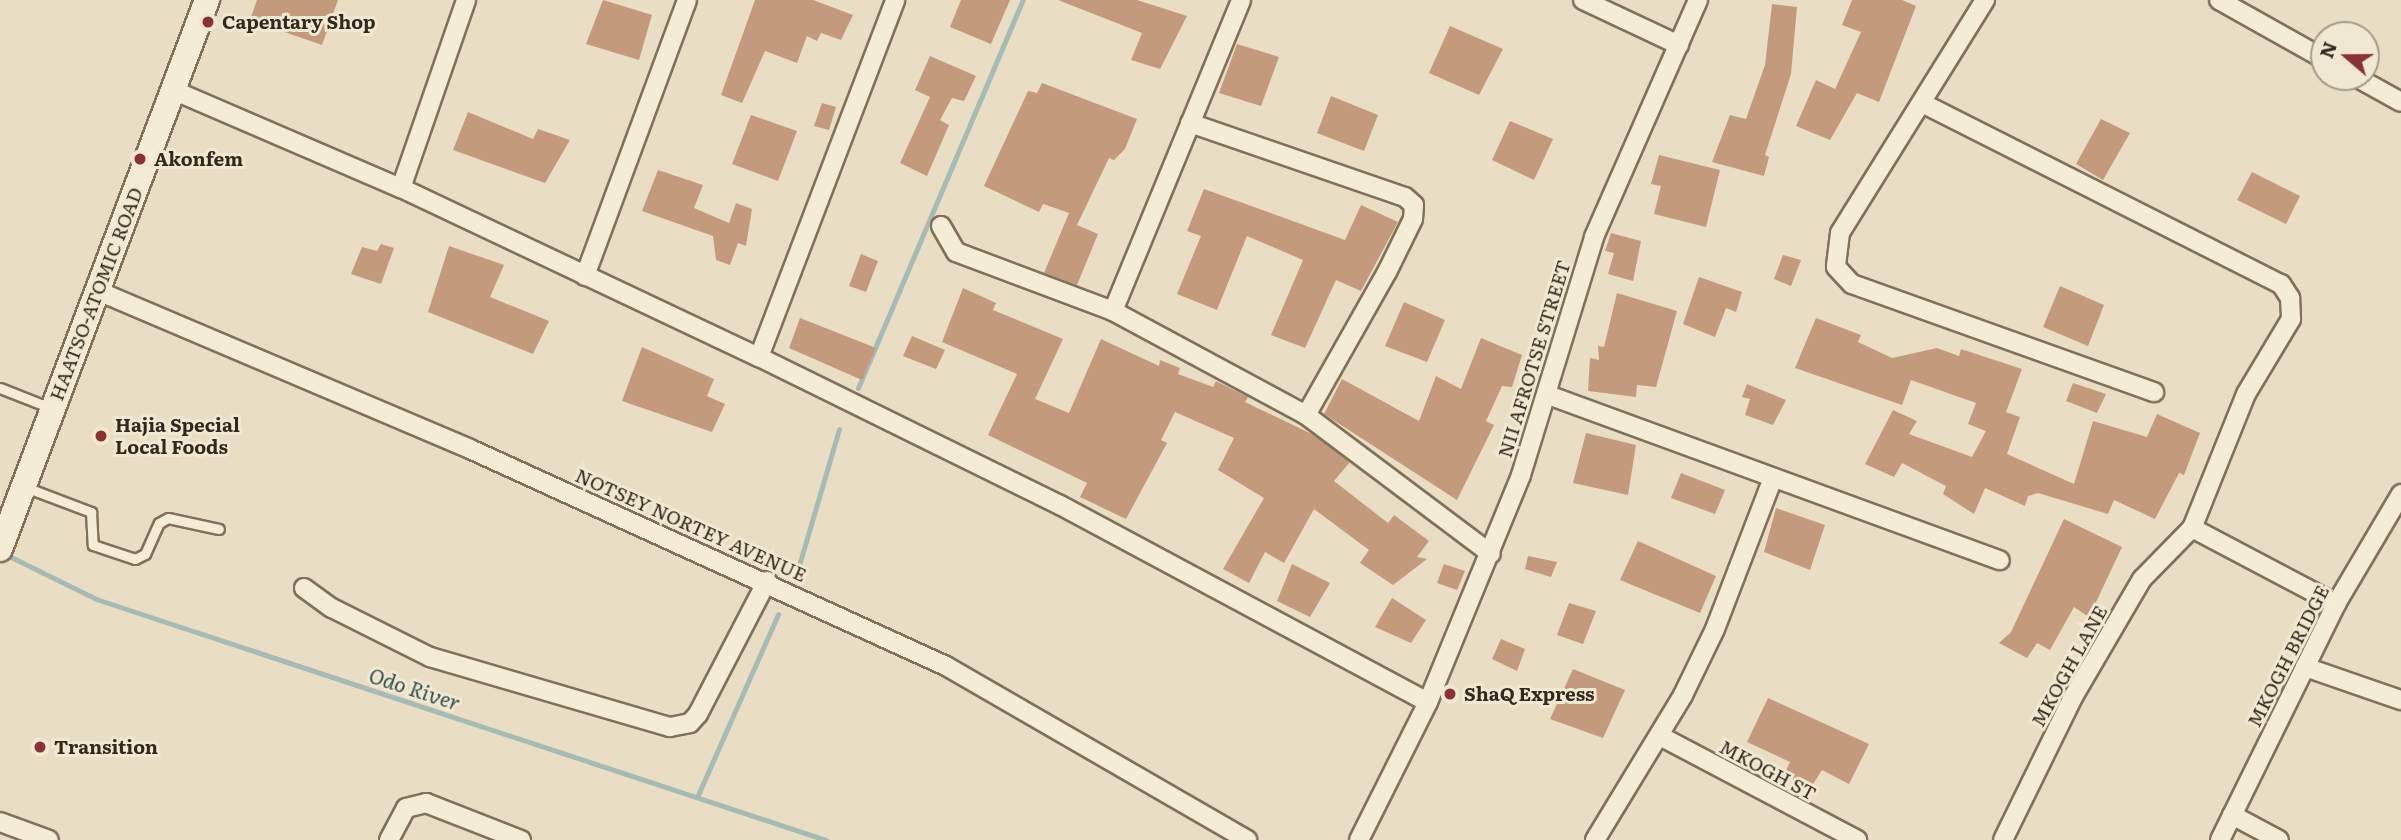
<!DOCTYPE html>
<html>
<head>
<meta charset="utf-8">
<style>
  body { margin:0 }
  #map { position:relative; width:2401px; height:840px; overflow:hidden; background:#e9dec3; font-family:Literata,serif }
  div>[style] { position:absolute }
  .stream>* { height:5px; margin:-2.5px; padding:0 2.5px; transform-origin:2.5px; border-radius:2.5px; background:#a5bcb6 }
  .building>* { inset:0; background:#c49a7c }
  .roads { filter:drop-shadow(2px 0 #81705c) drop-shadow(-2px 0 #81705c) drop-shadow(0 2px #81705c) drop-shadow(0 -2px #81705c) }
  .service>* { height:9px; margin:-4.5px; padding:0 4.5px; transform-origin:4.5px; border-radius:4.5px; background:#f5ecd5 }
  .minor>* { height:18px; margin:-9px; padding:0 9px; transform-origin:9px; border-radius:9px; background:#f5ecd5 }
  .secondary>* { height:24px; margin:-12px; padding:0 12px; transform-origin:12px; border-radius:12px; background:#f5ecd5 }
  .dots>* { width:19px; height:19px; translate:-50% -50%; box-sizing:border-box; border:4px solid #f1e8d2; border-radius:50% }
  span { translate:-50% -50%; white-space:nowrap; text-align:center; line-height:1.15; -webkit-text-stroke:6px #f1e8d2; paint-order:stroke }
  .poi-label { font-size:19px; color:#33281e; font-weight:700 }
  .left { translate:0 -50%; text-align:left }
  .street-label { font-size:19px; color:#33281e }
  .water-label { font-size:21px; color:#2f514f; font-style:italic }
  .north { position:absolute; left:2310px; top:21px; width:70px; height:70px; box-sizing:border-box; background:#f1e8d2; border:2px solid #a59b8a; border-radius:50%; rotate:290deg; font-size:19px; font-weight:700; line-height:28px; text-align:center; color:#33281e }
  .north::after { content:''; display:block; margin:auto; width:24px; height:32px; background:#8a3232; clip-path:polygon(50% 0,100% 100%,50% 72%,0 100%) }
</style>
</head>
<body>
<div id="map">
  <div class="stream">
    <div style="left:858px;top:388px;width:422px;rotate:-67deg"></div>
    <div style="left:3px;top:553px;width:104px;rotate:26.3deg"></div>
    <div style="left:96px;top:599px;width:769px;rotate:18.27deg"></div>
    <div style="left:797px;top:572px;width:149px;rotate:-73.6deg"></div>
    <div style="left:697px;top:797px;width:200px;rotate:-66.1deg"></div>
  </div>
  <div class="building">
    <div style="clip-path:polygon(257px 0,338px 0,322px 45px,250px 20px)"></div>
    <div style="clip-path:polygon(603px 0,652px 15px,639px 60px,586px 44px)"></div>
    <div style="clip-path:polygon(755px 0,813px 0,853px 15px,841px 40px,821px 33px,817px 41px,807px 36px,797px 63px,765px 51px,742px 103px,721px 95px)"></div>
    <div style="clip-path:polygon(961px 0,1010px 0,991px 44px,950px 27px)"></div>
    <div style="clip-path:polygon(1058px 0,1137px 0,1187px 16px,1160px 69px,1131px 60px,1142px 33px)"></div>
    <div style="clip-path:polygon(1852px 0,1902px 0,1916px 6px,1879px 102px,1857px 93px,1830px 140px,1796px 126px,1816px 80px,1835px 89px,1861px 32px,1842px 25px)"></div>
    <div style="clip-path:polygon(1772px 4px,1797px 7px,1791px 74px,1765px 155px,1769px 157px,1764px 176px,1712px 162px,1730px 115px,1746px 119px,1765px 65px)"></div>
    <div style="clip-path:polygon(1450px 26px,1503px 49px,1479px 95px,1429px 73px)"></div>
    <div style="clip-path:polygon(1237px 44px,1279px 57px,1261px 106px,1219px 93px)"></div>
    <div style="clip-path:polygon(930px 56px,976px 76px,964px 101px,952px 98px,940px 120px,949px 125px,927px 176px,900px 163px,930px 97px,915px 90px)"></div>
    <div style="clip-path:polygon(1042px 83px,1137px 119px,1125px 149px,1114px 160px,1109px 158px,1077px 225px,1098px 234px,1077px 285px,1044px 273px,1069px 213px,1043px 204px,1039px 212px,984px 186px,1028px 91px,1037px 93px)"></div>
    <div style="clip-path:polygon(1331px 96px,1378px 115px,1364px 151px,1317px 133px)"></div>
    <div style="clip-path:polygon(822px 103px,836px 107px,829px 130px,814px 126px)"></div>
    <div style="clip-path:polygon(468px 112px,533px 139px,538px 129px,570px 140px,545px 183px,453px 150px)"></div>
    <div style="clip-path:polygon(751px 115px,797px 131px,778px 181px,732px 164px)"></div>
    <div style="clip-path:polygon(2101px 119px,2130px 133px,2103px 180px,2076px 164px)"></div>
    <div style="clip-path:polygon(1510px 121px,1553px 139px,1534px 180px,1492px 160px)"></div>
    <div style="clip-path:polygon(1659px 155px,1720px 170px,1706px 227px,1654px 214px,1661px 186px,1651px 184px)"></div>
    <div style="clip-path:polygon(658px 170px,703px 185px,694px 208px,729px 223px,736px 203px,752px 209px,746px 246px,738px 243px,730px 265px,716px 260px,713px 236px,642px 211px)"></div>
    <div style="clip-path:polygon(2252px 172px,2300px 196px,2286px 224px,2237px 200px)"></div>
    <div style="clip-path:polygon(1204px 189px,1345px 240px,1361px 205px,1398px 222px,1361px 291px,1336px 280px,1305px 348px,1271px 335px,1303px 260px,1247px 236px,1217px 310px,1177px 294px,1201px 236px,1187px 231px)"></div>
    <div style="clip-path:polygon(1611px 233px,1641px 241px,1633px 281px,1608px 274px,1614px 253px,1605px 251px)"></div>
    <div style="clip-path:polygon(381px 244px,394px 248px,381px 284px,351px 274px,362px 247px,377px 251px)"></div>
    <div style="clip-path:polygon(449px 246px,504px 265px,490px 297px,549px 321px,533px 354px,428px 312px)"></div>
    <div style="clip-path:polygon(861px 254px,878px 261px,866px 292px,849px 286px)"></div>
    <div style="clip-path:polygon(1783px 255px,1801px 260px,1791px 286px,1774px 279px)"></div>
    <div style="clip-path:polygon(1699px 277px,1742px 292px,1736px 312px,1726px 308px,1715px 337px,1683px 324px)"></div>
    <div style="clip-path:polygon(2060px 286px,2104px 305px,2088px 346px,2043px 327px)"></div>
    <div style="clip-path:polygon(963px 288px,996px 303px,993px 310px,1063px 339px,1035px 399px,1069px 413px,1101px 339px,1159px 366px,1160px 360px,1180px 368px,1178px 374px,1213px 387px,1216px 381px,1248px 397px,1245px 402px,1314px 435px,1350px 462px,1334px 481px,1388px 523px,1394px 515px,1429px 541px,1417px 557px,1427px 559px,1393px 585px,1360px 563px,1369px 550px,1314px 509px,1284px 563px,1265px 552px,1249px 583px,1223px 569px,1264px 498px,1218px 470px,1234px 438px,1175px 412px,1161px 440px,1167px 443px,1126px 519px,1080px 497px,1087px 483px,988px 435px,1017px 374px,942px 342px)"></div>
    <div style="clip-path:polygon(1617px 293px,1677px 311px,1656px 387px,1637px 385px,1636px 397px,1588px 391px,1590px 358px,1599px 360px,1598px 346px,1604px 347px)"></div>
    <div style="clip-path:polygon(1404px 302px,1445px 320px,1427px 362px,1385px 346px)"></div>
    <div style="clip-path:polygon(800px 318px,876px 348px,862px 380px,789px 348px)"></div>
    <div style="clip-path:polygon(1816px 318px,1861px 335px,1858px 342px,1892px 358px,1937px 348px,1959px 356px,1961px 349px,2022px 369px,2006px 412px,2020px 417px,2007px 454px,2074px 484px,2093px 421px,2147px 437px,2157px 414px,2200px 433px,2184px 475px,2179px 473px,2155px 519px,2114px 500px,2108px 514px,2038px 493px,2028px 496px,2025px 506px,1985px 488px,1974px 514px,1943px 494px,1946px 486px,1902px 463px,1894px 477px,1865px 464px,1893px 410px,1917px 421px,1909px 434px,1972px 457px,1986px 431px,1968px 424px,1976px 403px,1911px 380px,1902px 405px,1795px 368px)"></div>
    <div style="clip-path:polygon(912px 336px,945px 350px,936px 369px,903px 356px)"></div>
    <div style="clip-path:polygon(1481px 338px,1522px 355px,1512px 387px,1502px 386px,1486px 421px,1494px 425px,1457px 500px,1324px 414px,1342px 379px,1419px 421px,1436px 376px,1461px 389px)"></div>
    <div style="clip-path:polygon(642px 347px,714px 379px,707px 396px,725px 404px,712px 432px,622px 401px)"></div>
    <div style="clip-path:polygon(2073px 383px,2106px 394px,2097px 413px,2066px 401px)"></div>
    <div style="clip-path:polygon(1747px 384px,1786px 400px,1773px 425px,1745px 415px,1750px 399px,1742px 397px)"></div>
    <div style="clip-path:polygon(1586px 433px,1636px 445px,1628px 495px,1573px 483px)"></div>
    <div style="clip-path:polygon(1681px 473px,1725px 490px,1715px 514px,1671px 498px)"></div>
    <div style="clip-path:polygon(1776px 508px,1825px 525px,1810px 570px,1764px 552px)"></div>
    <div style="clip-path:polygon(2064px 519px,2122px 547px,2089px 617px,2074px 607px,2050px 650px,2037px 643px,2027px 658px,1999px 643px,2011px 632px)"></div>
    <div style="clip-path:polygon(1638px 541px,1716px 576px,1700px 613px,1620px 580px)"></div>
    <div style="clip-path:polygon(1528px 556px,1557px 562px,1551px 577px,1525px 569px)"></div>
    <div style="clip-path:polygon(1292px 564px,1330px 583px,1310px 617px,1277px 601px)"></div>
    <div style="clip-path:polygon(1444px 564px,1465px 571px,1457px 590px,1437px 583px)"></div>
    <div style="clip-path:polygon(1392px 598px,1426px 620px,1411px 643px,1375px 627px)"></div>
    <div style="clip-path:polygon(1569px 603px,1596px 611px,1583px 644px,1557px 635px)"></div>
    <div style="clip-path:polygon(1501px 639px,1525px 649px,1517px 671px,1492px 659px)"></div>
    <div style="clip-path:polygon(1573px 669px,1625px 690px,1603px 738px,1550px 719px)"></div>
    <div style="clip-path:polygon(1768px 698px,1869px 744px,1849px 784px,1822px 770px,1810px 789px,1784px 775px,1790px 762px,1747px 742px)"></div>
  </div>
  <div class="roads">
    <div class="service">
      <div style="left:0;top:388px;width:55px;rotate:21.4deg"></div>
      <div style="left:25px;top:487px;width:71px;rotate:20.7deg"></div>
      <div style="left:91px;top:512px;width:33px;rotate:87deg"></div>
      <div style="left:93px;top:545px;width:44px;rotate:18.4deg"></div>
      <div style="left:135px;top:559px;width:11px;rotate:-27deg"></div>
      <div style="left:145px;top:554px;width:34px;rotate:-66deg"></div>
      <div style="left:159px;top:523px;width:10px;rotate:-29deg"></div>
      <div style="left:168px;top:518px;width:52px;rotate:12.2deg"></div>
    </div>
    <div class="minor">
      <div style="left:1583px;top:0;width:106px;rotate:25.1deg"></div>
      <div style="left:1985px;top:0;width:274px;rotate:121.9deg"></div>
      <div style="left:1840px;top:233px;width:34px;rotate:97deg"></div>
      <div style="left:1836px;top:267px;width:23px;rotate:47deg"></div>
      <div style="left:1852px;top:284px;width:321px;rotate:19.7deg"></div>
      <div style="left:2219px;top:0;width:120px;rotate:29.3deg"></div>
      <div style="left:2356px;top:77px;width:51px;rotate:29.1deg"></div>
      <div style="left:173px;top:90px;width:248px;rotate:23.3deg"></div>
      <div style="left:401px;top:188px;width:396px;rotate:25.3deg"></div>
      <div style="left:759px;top:357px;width:335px;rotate:26.2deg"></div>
      <div style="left:1060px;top:505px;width:417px;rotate:28.2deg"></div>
      <div style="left:1428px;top:702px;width:245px;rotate:-67.7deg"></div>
      <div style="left:1521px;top:475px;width:249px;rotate:-72.9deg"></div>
      <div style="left:1594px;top:237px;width:259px;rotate:-66.3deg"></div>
      <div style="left:1922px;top:103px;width:402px;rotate:26.8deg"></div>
      <div style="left:2281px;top:284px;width:17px;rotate:57deg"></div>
      <div style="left:2290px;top:298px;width:21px;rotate:87deg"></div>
      <div style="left:2291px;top:319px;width:87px;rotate:121deg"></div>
      <div style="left:2246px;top:394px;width:144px;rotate:111.9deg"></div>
      <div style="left:2192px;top:528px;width:71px;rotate:134.4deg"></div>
      <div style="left:2142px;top:579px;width:137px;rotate:120.3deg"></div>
      <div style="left:2073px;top:697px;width:159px;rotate:116.1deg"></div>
      <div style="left:1190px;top:123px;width:227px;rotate:19deg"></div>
      <div style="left:1405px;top:197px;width:12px;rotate:42deg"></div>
      <div style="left:1414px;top:205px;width:14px;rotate:94deg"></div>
      <div style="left:1413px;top:219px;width:59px;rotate:116.1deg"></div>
      <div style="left:1387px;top:272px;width:164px;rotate:119.5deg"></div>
      <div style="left:401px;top:188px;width:199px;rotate:-70.9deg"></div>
      <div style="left:941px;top:226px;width:30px;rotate:60deg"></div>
      <div style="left:956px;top:252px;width:168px;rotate:20.6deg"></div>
      <div style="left:1113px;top:311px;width:219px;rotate:28.3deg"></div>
      <div style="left:1306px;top:415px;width:231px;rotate:36.9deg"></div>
      <div style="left:585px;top:276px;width:294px;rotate:-69.7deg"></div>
      <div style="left:98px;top:291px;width:404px;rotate:23deg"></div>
      <div style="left:470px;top:449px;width:523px;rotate:24.51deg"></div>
      <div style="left:946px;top:666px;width:348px;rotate:30deg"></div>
      <div style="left:1113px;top:311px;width:336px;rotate:-67.6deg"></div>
      <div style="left:759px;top:357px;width:382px;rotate:-69.1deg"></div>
      <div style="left:1548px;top:395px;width:481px;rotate:20.1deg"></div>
      <div style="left:2192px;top:528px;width:163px;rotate:27.8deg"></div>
      <div style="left:304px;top:588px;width:34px;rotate:36deg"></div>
      <div style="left:332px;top:608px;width:110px;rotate:26.6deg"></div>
      <div style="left:430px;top:657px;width:250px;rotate:16.3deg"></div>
      <div style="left:670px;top:727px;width:20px;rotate:-11deg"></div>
      <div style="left:690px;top:723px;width:12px;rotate:-48deg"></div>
      <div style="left:698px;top:714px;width:150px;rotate:-62.6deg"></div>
      <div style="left:2305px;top:667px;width:102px;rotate:19deg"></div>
      <div style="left:1660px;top:736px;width:223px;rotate:27.8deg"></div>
      <div style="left:2232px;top:815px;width:53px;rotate:28deg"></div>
      <div style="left:0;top:822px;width:52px;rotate:20.2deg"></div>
      <div style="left:389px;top:840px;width:36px;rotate:-62deg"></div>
      <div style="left:406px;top:808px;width:21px;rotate:-14deg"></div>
      <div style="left:426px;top:803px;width:102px;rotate:21.3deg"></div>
      <div style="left:1359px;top:840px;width:154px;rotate:-63.4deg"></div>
      <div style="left:1595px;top:840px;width:170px;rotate:-58.7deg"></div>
      <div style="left:1683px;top:695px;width:73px;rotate:-64.1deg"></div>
      <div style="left:1715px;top:629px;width:162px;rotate:-69deg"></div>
      <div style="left:2220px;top:840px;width:263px;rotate:-63.8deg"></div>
      <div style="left:2336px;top:604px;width:128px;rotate:-59.4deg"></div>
    </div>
    <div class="secondary">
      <div style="left:0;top:549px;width:587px;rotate:-69.34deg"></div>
    </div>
  </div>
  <div class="dots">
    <div style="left:208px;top:22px;background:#8a3232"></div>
    <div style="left:140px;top:159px;background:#8a3232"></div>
    <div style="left:101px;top:436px;background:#8a3232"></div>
    <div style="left:1450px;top:694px;background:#8a3232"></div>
    <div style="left:40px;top:747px;background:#8a3232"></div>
  </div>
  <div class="poi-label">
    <span class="left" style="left:222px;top:22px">Capentary Shop</span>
    <span class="left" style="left:154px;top:159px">Akonfem</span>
    <span class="left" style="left:115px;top:436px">Hajia Special<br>Local Foods</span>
    <span class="left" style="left:1464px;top:694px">ShaQ Express</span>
    <span class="left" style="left:54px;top:747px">Transition</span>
  </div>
  <div class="street-label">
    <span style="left:96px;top:294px;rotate:-69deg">HAATSO-ATOMIC ROAD</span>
    <span style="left:1534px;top:359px;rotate:-73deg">NII AFROTSE STREET</span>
    <span style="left:691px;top:525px;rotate:24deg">NOTSEY NORTEY AVENUE</span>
    <span style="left:2288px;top:656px;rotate:-63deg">MKOGH BRIDGE</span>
    <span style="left:2069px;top:666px;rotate:-61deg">MKOGH LANE</span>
    <span style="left:1768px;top:770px;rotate:28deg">MKOGH ST</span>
  </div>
  <div class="water-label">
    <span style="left:415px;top:688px;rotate:18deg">Odo River</span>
  </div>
  <div class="north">N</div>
</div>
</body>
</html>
